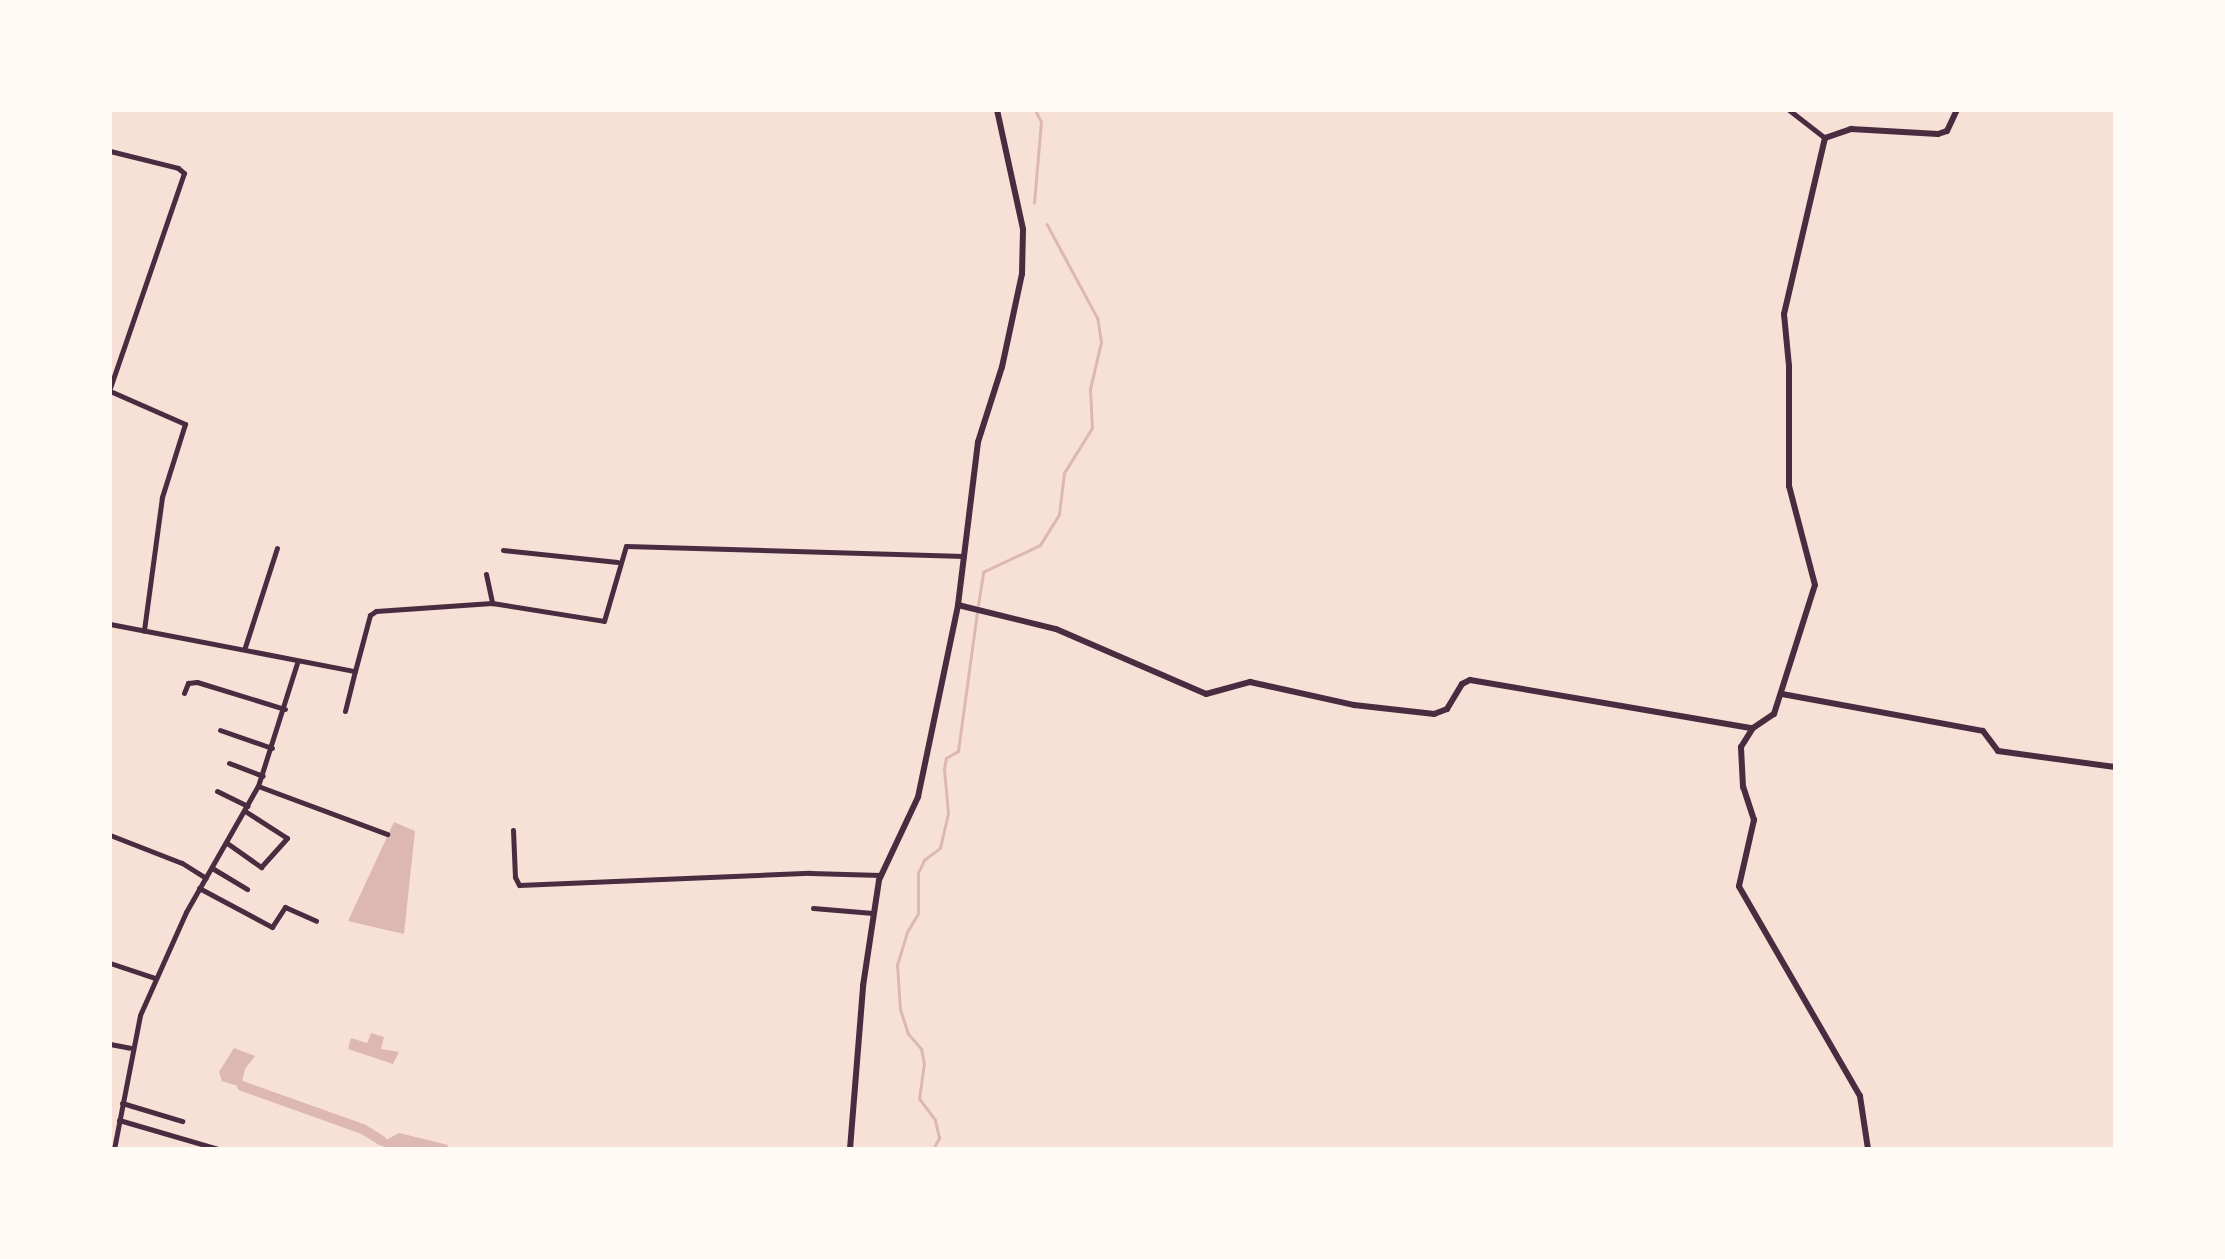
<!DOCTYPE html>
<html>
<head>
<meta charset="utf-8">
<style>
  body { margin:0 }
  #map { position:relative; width:2225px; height:1259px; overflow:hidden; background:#f7e1d7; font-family:"PT Sans Narrow",sans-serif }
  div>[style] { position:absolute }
  .water>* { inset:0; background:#dcb8b0 }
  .stream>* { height:2.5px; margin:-1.25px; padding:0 1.25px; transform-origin:1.25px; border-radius:1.25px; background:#dcb8b0 }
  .canal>* { height:10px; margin:-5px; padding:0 5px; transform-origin:5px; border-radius:5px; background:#dcb8b0 }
  .minor>* { height:5px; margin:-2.5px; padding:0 2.5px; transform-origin:2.5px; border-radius:2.5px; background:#4a2c40 }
  .tertiary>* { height:6px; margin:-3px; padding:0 3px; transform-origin:3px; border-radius:3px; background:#4a2c40 }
  .secondary>* { height:6px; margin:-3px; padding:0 3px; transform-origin:3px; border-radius:3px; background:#4a2c40 }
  span { translate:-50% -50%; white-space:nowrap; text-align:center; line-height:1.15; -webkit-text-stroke:8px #fffaf5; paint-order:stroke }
  .frame { position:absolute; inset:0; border:112px solid #fffaf5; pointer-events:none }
</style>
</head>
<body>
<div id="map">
  <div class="water">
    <div style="clip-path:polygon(394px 822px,415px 831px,404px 934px,348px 921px)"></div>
    <div style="clip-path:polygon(371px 1033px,384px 1037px,381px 1049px,399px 1052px,393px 1064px,348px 1049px,351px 1038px,367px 1043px)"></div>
    <div style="clip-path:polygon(234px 1048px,255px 1056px,245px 1069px,241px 1087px,222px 1081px,219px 1072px)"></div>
    <div style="clip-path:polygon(399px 1133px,448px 1145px,447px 1149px,386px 1149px,380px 1143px)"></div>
  </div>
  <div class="stream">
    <div style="left:1034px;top:203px;width:81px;rotate:-85.1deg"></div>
    <div style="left:1041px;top:122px;width:13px;rotate:-117deg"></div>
    <div style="left:978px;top:605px;width:33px;rotate:-81deg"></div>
    <div style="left:983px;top:572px;width:63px;rotate:-25.3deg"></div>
    <div style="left:1040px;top:545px;width:36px;rotate:-58deg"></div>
    <div style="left:1059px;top:514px;width:41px;rotate:-83deg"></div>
    <div style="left:1064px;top:473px;width:53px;rotate:-58.1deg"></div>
    <div style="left:1092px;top:428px;width:39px;rotate:-93deg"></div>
    <div style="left:1090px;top:389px;width:48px;rotate:-76.8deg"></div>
    <div style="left:1101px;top:342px;width:24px;rotate:-99deg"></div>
    <div style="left:1097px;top:318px;width:106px;rotate:-118.3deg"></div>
    <div style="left:933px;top:1149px;width:13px;rotate:-61deg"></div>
    <div style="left:939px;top:1138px;width:18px;rotate:-103deg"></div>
    <div style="left:935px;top:1120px;width:26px;rotate:-127deg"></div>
    <div style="left:919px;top:1099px;width:35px;rotate:-82deg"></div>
    <div style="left:924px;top:1064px;width:15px;rotate:-101deg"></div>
    <div style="left:921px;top:1049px;width:20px;rotate:-131deg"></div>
    <div style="left:908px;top:1034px;width:25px;rotate:-108deg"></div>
    <div style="left:900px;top:1010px;width:45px;rotate:-93.8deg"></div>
    <div style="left:897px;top:965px;width:34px;rotate:-73deg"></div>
    <div style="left:907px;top:932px;width:21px;rotate:-59deg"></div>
    <div style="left:918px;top:914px;width:41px;rotate:-90deg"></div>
    <div style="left:918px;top:873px;width:14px;rotate:-65deg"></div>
    <div style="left:924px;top:860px;width:20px;rotate:-37deg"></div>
    <div style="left:940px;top:848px;width:35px;rotate:-77deg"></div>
    <div style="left:948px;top:814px;width:45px;rotate:-95.1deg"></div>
    <div style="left:944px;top:769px;width:11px;rotate:-80deg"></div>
    <div style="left:946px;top:758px;width:14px;rotate:-30deg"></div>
    <div style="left:958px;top:751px;width:139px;rotate:-82.2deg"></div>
  </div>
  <div class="canal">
    <div style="left:242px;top:1086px;width:128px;rotate:19.6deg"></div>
    <div style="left:363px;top:1129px;width:22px;rotate:32deg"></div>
  </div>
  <div class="minor">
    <div style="left:1789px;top:110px;width:46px;rotate:37.9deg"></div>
    <div style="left:110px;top:151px;width:70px;rotate:14deg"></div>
    <div style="left:178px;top:168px;width:8px;rotate:40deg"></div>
    <div style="left:184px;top:173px;width:227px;rotate:109deg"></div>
    <div style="left:110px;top:391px;width:82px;rotate:23.7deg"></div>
    <div style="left:185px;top:424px;width:77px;rotate:107.5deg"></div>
    <div style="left:162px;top:497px;width:135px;rotate:97.7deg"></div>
    <div style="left:503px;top:550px;width:115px;rotate:6deg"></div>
    <div style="left:486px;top:574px;width:30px;rotate:78deg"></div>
    <div style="left:110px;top:624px;width:249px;rotate:10.9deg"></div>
    <div style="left:355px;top:671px;width:58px;rotate:-75deg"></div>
    <div style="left:370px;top:615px;width:7px;rotate:-34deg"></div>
    <div style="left:376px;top:611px;width:116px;rotate:-3.9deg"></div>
    <div style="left:492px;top:603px;width:113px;rotate:9.1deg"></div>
    <div style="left:604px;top:621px;width:78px;rotate:-73.7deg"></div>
    <div style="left:626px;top:546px;width:338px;rotate:1.7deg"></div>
    <div style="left:245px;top:647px;width:104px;rotate:-72.1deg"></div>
    <div style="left:184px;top:693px;width:11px;rotate:-68deg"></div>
    <div style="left:188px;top:683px;width:9px;rotate:-6deg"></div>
    <div style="left:197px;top:682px;width:92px;rotate:17.1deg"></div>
    <div style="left:345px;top:711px;width:41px;rotate:-76deg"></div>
    <div style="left:220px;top:730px;width:55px;rotate:19.1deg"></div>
    <div style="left:229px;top:763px;width:36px;rotate:21deg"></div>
    <div style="left:258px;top:786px;width:138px;rotate:20.4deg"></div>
    <div style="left:217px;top:791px;width:34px;rotate:26deg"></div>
    <div style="left:513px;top:830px;width:47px;rotate:87.6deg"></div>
    <div style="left:515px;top:877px;width:9px;rotate:63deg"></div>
    <div style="left:519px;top:885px;width:291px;rotate:-2.4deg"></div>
    <div style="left:810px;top:873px;width:71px;rotate:1.6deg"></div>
    <div style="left:110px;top:835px;width:77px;rotate:21.3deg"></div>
    <div style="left:182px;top:863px;width:28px;rotate:32deg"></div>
    <div style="left:227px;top:843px;width:42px;rotate:35.2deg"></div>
    <div style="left:261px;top:867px;width:39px;rotate:-48deg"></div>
    <div style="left:287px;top:838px;width:50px;rotate:-147.3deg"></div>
    <div style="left:212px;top:868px;width:41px;rotate:31deg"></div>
    <div style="left:199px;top:888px;width:83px;rotate:28.1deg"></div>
    <div style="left:272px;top:927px;width:24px;rotate:-57deg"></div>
    <div style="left:285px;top:907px;width:34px;rotate:24deg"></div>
    <div style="left:813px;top:908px;width:60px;rotate:4.8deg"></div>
    <div style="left:110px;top:963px;width:47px;rotate:18.4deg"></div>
    <div style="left:110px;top:1044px;width:20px;rotate:11deg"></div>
    <div style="left:122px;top:1103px;width:63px;rotate:16.7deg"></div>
    <div style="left:119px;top:1120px;width:103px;rotate:16.3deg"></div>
    <div style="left:114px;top:1149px;width:136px;rotate:-79deg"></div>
    <div style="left:140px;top:1015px;width:113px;rotate:-65.9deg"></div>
    <div style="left:186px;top:912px;width:145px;rotate:-60.3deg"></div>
    <div style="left:258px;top:786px;width:129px;rotate:-72.4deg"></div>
  </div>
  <div class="tertiary">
    <div style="left:1782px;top:694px;width:204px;rotate:10.4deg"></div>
    <div style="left:1983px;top:731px;width:25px;rotate:53deg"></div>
    <div style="left:1998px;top:751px;width:118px;rotate:7.8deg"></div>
  </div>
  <div class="secondary">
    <div style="left:958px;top:605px;width:101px;rotate:13.8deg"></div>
    <div style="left:1056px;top:629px;width:163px;rotate:23.4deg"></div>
    <div style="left:1206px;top:694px;width:46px;rotate:-15.3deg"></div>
    <div style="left:1250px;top:682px;width:107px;rotate:12.5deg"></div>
    <div style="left:1354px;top:705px;width:81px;rotate:6.4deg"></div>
    <div style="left:1434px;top:714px;width:14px;rotate:-21deg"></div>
    <div style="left:1447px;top:709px;width:29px;rotate:-59deg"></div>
    <div style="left:1462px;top:684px;width:9px;rotate:-27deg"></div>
    <div style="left:1470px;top:680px;width:286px;rotate:9.7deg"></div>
    <div style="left:850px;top:1149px;width:164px;rotate:-85.4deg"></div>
    <div style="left:863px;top:986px;width:107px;rotate:-81.4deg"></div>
    <div style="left:879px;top:880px;width:92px;rotate:-64.8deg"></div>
    <div style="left:918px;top:797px;width:196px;rotate:-78.2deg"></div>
    <div style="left:958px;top:605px;width:164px;rotate:-83deg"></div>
    <div style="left:978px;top:442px;width:79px;rotate:-72.3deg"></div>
    <div style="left:1002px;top:367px;width:95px;rotate:-77.9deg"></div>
    <div style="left:1022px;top:274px;width:45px;rotate:-88.7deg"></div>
    <div style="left:1023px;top:229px;width:122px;rotate:-102.3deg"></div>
    <div style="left:1868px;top:1149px;width:54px;rotate:-98.6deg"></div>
    <div style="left:1860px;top:1096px;width:242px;rotate:-120deg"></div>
    <div style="left:1739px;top:886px;width:68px;rotate:-77.2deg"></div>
    <div style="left:1754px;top:820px;width:35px;rotate:-108deg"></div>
    <div style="left:1743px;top:787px;width:40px;rotate:-92.9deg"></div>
    <div style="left:1741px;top:747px;width:22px;rotate:-58deg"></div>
    <div style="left:1753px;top:728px;width:25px;rotate:-34deg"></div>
    <div style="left:1774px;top:714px;width:135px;rotate:-72.4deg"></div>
    <div style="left:1815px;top:585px;width:102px;rotate:-104.7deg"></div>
    <div style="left:1789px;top:486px;width:120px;rotate:-90deg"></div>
    <div style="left:1789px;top:366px;width:52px;rotate:-95.5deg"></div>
    <div style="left:1784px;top:314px;width:181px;rotate:-76.9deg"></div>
    <div style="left:1825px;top:138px;width:28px;rotate:-19deg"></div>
    <div style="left:1851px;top:129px;width:87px;rotate:3.3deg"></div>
    <div style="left:1938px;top:134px;width:9px;rotate:-18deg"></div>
    <div style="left:1947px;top:131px;width:23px;rotate:-65deg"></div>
  </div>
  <div class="frame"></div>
</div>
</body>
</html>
